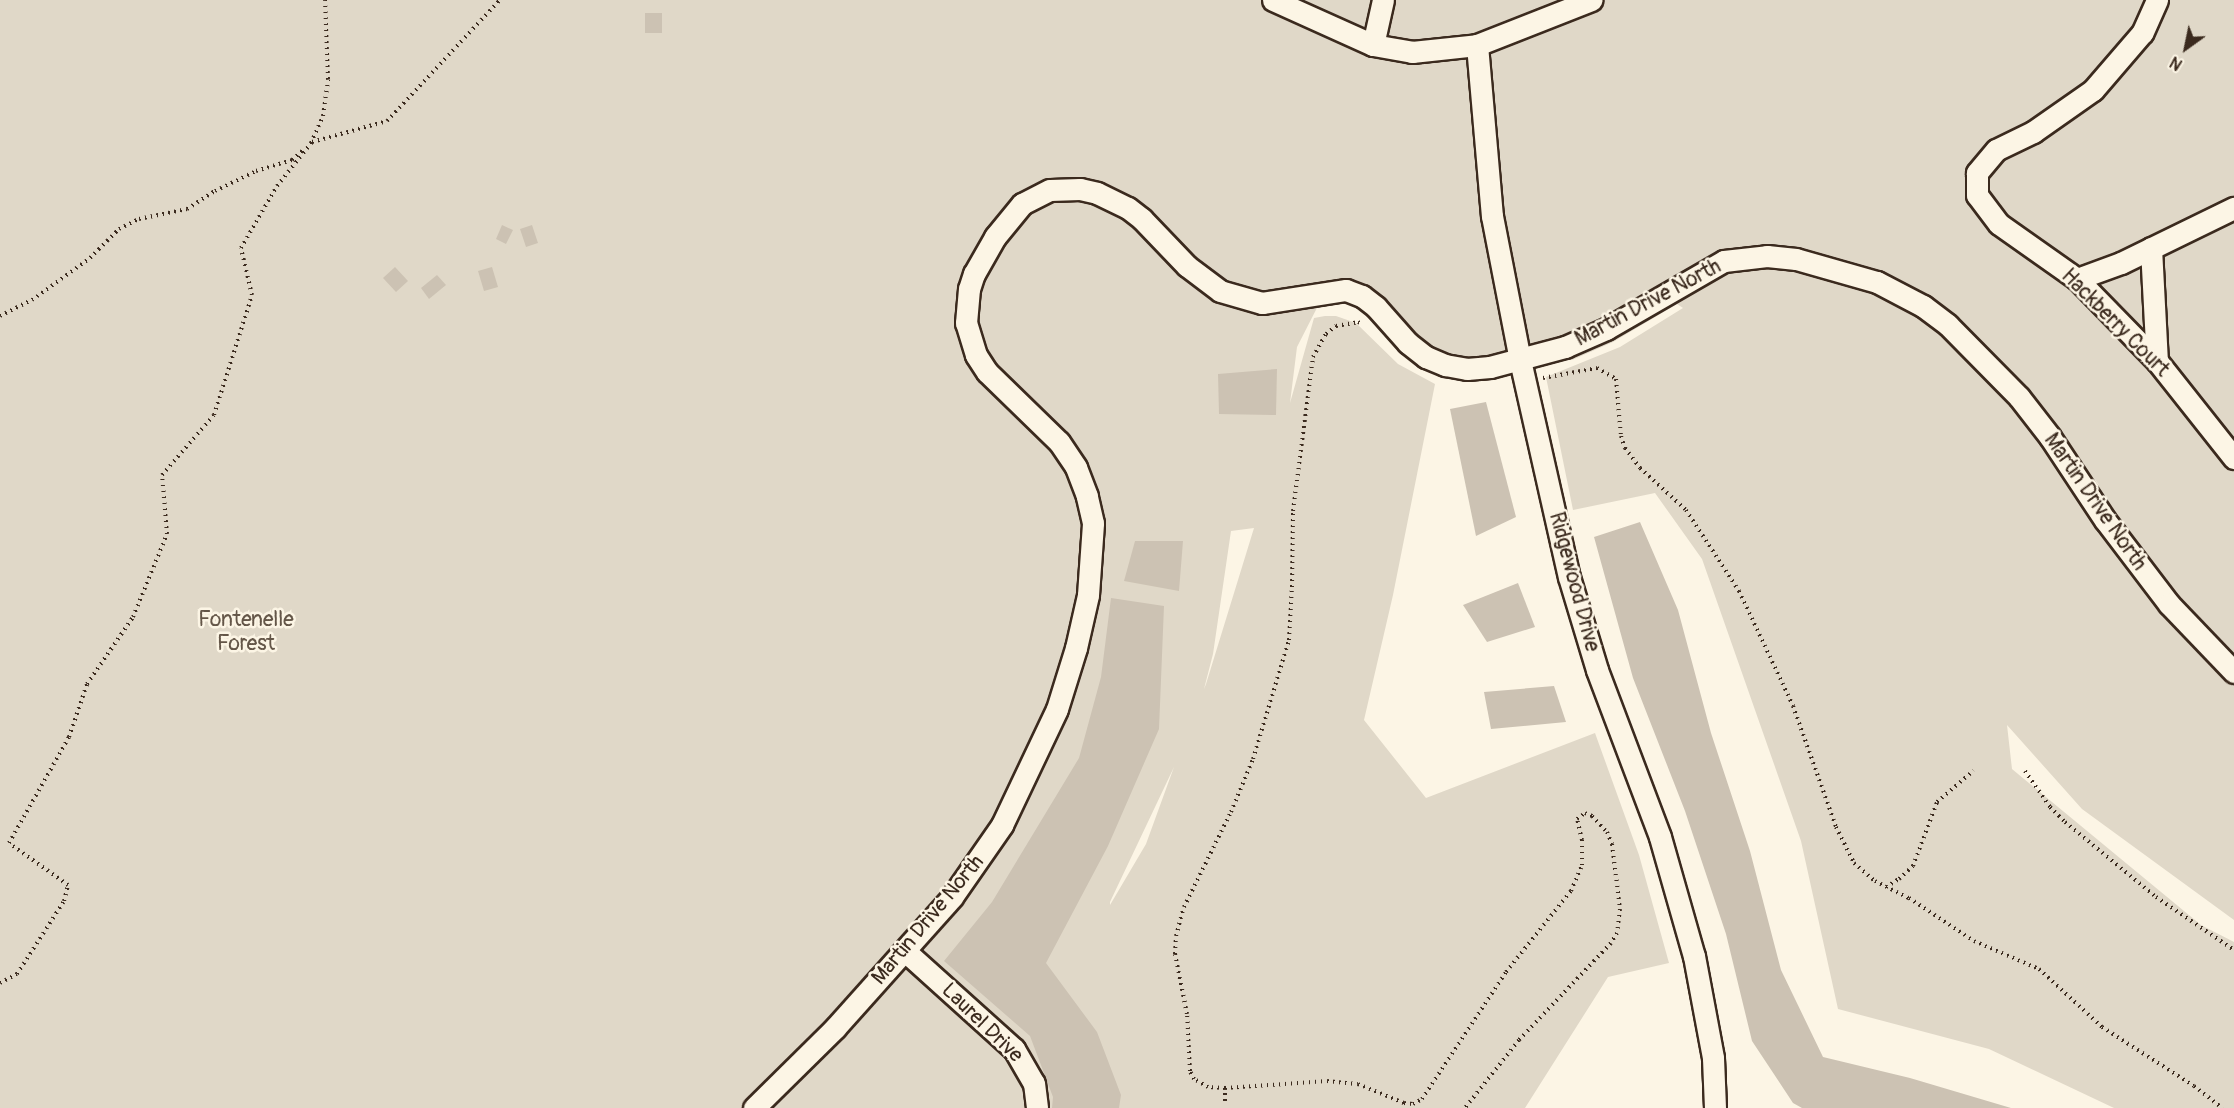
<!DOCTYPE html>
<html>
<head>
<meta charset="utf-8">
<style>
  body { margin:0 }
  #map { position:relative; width:2234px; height:1108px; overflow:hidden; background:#fcf5e5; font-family:Pangolin,sans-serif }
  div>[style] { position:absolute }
  .green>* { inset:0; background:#e0d8c8 }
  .building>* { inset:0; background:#ccc2b3 }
  .path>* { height:4px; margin-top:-2px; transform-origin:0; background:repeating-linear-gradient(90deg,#3b2a1e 0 1.5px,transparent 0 6px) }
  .roads { filter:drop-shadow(2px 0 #3b2a1e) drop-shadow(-2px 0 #3b2a1e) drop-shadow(0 2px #3b2a1e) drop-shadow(0 -2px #3b2a1e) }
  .minor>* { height:21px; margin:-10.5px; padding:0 10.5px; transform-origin:10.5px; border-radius:10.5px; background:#fcf5e5 }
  span { translate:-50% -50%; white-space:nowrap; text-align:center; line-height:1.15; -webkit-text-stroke:5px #fcf5e5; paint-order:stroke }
  .street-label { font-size:21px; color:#3b2a1e }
  .park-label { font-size:21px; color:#645648 }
  .north { position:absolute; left:2156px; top:18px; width:60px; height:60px; -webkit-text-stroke:4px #fcf5e5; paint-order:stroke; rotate:213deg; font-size:16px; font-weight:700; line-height:24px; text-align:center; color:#3b2a1e }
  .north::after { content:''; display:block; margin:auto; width:21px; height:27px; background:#3b2a1e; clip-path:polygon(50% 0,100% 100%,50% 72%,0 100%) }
</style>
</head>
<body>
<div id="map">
  <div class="green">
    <div style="clip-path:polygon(evenodd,0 0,2234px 0,2234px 920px,2082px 809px,2007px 725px,2012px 769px,2201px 925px,2234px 942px,2234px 1108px,2114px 1108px,1989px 1049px,1838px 1009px,1801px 841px,1702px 559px,1655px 493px,1573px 510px,1546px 377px,1620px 347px,1683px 308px,1677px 304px,1613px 342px,1572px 360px,1548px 360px,1463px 377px,1357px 305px,1342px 298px,1321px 300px,1297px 347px,1290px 403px,1314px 318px,1325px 316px,1336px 316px,1356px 323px,1398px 364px,1435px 384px,1393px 595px,1364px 720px,1426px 798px,1595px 733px,1639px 855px,1669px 963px,1608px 977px,1525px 1108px,0 1108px,0 0,1254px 528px,1206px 684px,1204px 689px,1213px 654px,1231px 531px,1254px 528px,0 0,1174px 767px,1146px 844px,1110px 905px,1110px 902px,1174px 767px)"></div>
  </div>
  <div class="building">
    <div style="clip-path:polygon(645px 13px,662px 13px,662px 33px,645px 33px)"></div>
    <div style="clip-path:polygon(502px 225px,513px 230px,506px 244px,496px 239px)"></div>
    <div style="clip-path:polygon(532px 225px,538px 243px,526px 247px,520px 229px)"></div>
    <div style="clip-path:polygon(395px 267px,408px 281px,396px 292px,383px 278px)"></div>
    <div style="clip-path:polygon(492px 267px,498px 287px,484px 291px,478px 271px)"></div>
    <div style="clip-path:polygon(437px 275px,446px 285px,429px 299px,421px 288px)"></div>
    <div style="clip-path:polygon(1277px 369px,1276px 415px,1219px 414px,1218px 374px)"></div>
    <div style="clip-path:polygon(1486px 402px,1516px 517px,1476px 536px,1450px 409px)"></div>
    <div style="clip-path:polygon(1640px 522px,1678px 610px,1711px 733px,1750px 851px,1781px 970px,1823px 1057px,1910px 1078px,2011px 1108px,1802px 1108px,1793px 1103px,1752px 1041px,1726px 934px,1685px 811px,1633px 678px,1594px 537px)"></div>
    <div style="clip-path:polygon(1135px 541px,1183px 541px,1179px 591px,1124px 581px)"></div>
    <div style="clip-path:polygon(1518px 583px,1535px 627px,1487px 642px,1463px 605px)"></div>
    <div style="clip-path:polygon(1111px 598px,1164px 606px,1159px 729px,1108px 846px,1046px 963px,1097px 1032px,1121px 1095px,1119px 1108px,1052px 1108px,1053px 1097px,1030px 1036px,944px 961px,992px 902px,1079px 758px,1101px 677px)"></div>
    <div style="clip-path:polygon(1554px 686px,1566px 722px,1491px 729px,1484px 692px)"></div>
  </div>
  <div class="path">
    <div style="left:311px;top:143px;width:30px;rotate:-66deg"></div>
    <div style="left:323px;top:116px;width:37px;rotate:-82deg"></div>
    <div style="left:328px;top:79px;width:79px;rotate:-92.2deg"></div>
    <div style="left:0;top:316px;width:36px;rotate:-27deg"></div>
    <div style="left:32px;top:300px;width:72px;rotate:-35.9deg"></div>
    <div style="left:90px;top:258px;width:41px;rotate:-45deg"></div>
    <div style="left:119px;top:229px;width:22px;rotate:-27deg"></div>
    <div style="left:139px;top:219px;width:49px;rotate:-11.8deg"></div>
    <div style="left:187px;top:209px;width:33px;rotate:-33deg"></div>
    <div style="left:215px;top:191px;width:46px;rotate:-26deg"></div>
    <div style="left:256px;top:171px;width:38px;rotate:-17deg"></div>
    <div style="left:292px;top:160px;width:15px;rotate:-42deg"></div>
    <div style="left:1543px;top:378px;width:55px;rotate:-10.5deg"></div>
    <div style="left:1597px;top:368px;width:22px;rotate:30deg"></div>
    <div style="left:1616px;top:379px;width:57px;rotate:85deg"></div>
    <div style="left:1621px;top:436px;width:13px;rotate:72deg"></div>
    <div style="left:1625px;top:448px;width:25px;rotate:53deg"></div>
    <div style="left:1640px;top:468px;width:62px;rotate:42.4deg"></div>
    <div style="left:1686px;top:510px;width:97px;rotate:56.8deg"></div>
    <div style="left:1739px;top:591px;width:127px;rotate:64.8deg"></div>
    <div style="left:1793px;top:706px;width:128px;rotate:70.4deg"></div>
    <div style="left:1836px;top:827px;width:40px;rotate:63.4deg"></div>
    <div style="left:1854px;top:863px;width:28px;rotate:41deg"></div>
    <div style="left:1875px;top:881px;width:38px;rotate:27deg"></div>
    <div style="left:1909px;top:898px;width:78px;rotate:33.5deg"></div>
    <div style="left:1974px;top:941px;width:71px;rotate:23.3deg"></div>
    <div style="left:2039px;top:969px;width:86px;rotate:42.6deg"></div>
    <div style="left:2102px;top:1027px;width:109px;rotate:32.7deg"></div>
    <div style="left:2194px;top:1086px;width:36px;rotate:38deg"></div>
    <div style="left:2025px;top:771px;width:44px;rotate:55.2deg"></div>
    <div style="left:2050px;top:807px;width:21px;rotate:45deg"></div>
    <div style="left:2065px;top:822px;width:118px;rotate:39.5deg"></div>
    <div style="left:2156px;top:897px;width:94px;rotate:34.2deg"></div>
    <div style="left:1886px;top:887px;width:15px;rotate:-32deg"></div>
    <div style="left:1899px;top:879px;width:19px;rotate:-43deg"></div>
    <div style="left:1913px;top:866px;width:68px;rotate:-69.4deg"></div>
    <div style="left:1937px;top:802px;width:48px;rotate:-40.7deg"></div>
    <div style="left:0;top:983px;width:19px;rotate:-28deg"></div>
    <div style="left:17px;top:974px;width:87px;rotate:-57.2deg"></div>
    <div style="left:64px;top:901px;width:16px;rotate:-76deg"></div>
    <div style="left:68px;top:885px;width:72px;rotate:-144.6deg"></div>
    <div style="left:9px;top:843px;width:122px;rotate:-60.5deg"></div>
    <div style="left:69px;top:737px;width:56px;rotate:-71.2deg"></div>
    <div style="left:87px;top:684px;width:81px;rotate:-55.5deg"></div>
    <div style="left:133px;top:617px;width:90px;rotate:-67.7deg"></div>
    <div style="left:167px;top:534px;width:59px;rotate:-94.8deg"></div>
    <div style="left:162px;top:475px;width:79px;rotate:-49.1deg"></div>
    <div style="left:214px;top:415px;width:126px;rotate:-72.4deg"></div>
    <div style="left:252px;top:295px;width:48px;rotate:-103.2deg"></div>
    <div style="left:241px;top:248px;width:72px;rotate:-59.9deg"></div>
    <div style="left:277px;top:186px;width:56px;rotate:-51.5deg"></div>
    <div style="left:312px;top:142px;width:78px;rotate:-15.6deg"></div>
    <div style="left:387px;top:121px;width:166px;rotate:-47deg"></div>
    <div style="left:1225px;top:1088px;width:17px;rotate:-177deg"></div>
    <div style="left:1208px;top:1087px;width:16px;rotate:-150deg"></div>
    <div style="left:1194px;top:1079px;width:9px;rotate:-117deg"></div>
    <div style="left:1190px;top:1071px;width:57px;rotate:-93deg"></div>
    <div style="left:1187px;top:1014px;width:61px;rotate:-101.3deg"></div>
    <div style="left:1175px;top:954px;width:18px;rotate:-87deg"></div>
    <div style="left:1176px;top:936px;width:30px;rotate:-75deg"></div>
    <div style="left:1184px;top:907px;width:106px;rotate:-63.7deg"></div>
    <div style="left:1231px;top:812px;width:57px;rotate:-67.5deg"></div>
    <div style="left:1253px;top:759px;width:124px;rotate:-73.2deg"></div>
    <div style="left:1289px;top:640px;width:53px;rotate:-86.8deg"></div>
    <div style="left:1292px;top:587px;width:76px;rotate:-89.2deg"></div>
    <div style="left:1293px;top:511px;width:155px;rotate:-82.6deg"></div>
    <div style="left:1313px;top:357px;width:26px;rotate:-61deg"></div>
    <div style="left:1326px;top:334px;width:13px;rotate:-39deg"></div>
    <div style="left:1336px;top:326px;width:22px;rotate:-10deg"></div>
    <div style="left:1358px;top:322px;width:5px;rotate:22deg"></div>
    <div style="left:1225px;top:1101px;width:13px;rotate:-90deg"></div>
    <div style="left:1225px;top:1088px;width:102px;rotate:-3.9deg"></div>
    <div style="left:1327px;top:1081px;width:31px;rotate:6deg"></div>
    <div style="left:1358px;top:1084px;width:50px;rotate:22.4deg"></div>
    <div style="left:1404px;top:1103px;width:9px;rotate:6deg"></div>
    <div style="left:1413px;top:1104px;width:10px;rotate:-29deg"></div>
    <div style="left:1422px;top:1099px;width:152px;rotate:-56.5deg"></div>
    <div style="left:1506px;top:972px;width:104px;rotate:-51.3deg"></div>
    <div style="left:1571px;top:891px;width:28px;rotate:-67deg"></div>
    <div style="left:1582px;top:865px;width:25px;rotate:-90deg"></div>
    <div style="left:1582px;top:840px;width:22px;rotate:-103deg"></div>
    <div style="left:1577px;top:819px;width:10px;rotate:-37deg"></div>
    <div style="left:1585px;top:813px;width:8px;rotate:23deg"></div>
    <div style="left:1592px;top:816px;width:22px;rotate:47deg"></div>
    <div style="left:1607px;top:832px;width:13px;rotate:67deg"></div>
    <div style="left:1612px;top:844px;width:65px;rotate:83deg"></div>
    <div style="left:1620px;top:909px;width:24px;rotate:97deg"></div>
    <div style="left:1617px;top:933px;width:12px;rotate:121deg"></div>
    <div style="left:1611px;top:943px;width:134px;rotate:133.5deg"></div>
    <div style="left:1519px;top:1040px;width:87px;rotate:128.5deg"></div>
  </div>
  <div class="roads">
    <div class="minor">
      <div style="left:1273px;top:0;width:110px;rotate:24.2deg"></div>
      <div style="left:1373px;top:45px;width:40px;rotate:10deg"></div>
      <div style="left:1412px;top:52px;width:65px;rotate:-6.1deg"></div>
      <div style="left:1477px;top:45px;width:123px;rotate:-21.5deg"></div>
      <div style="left:2157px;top:0;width:36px;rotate:114deg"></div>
      <div style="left:2142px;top:33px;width:75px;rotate:130.7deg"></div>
      <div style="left:2093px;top:90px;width:73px;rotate:145deg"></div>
      <div style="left:2033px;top:132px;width:41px;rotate:154.1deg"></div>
      <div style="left:1996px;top:150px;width:30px;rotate:130deg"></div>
      <div style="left:1977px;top:173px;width:22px;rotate:90deg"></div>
      <div style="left:1977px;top:195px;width:36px;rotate:53deg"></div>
      <div style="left:1999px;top:224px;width:95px;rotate:35.2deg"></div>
      <div style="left:2077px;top:279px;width:115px;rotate:45.7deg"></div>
      <div style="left:2157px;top:361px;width:124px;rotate:51.6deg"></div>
      <div style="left:1373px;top:45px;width:46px;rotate:-77.5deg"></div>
      <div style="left:1477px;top:45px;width:172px;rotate:85deg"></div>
      <div style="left:1492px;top:216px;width:147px;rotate:79deg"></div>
      <div style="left:1520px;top:360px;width:222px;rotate:77.3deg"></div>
      <div style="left:1569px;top:577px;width:97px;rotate:73.2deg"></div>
      <div style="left:1597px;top:670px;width:178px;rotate:69.3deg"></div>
      <div style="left:1660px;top:837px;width:124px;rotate:74.1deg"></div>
      <div style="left:1694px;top:956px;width:104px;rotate:79.4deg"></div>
      <div style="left:1713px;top:1058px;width:50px;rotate:87.7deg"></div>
      <div style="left:2151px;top:248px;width:113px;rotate:87deg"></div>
      <div style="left:2077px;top:279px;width:47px;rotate:-20deg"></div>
      <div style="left:2121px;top:263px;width:126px;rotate:-26deg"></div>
      <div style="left:905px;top:951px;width:147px;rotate:42deg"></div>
      <div style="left:1014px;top:1049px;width:39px;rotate:60deg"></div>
      <div style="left:1034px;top:1083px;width:25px;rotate:83deg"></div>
      <div style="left:754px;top:1108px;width:114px;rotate:-44.6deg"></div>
      <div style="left:835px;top:1028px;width:176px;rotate:-48.2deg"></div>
      <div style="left:952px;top:897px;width:88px;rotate:-55.2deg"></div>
      <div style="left:1002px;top:825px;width:128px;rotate:-64.6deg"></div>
      <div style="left:1057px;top:709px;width:64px;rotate:-72.7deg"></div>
      <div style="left:1076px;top:648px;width:54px;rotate:-77.2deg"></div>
      <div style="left:1088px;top:595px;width:72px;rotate:-86deg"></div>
      <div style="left:1093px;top:523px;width:28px;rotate:-103deg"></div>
      <div style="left:1087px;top:496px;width:31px;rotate:-111deg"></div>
      <div style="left:1076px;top:467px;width:30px;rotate:-124deg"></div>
      <div style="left:1059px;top:442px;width:100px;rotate:-135.8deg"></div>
      <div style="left:987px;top:372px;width:20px;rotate:-123deg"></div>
      <div style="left:976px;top:355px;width:34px;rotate:-107deg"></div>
      <div style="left:966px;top:323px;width:34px;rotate:-85deg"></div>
      <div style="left:969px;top:289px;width:16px;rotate:-72deg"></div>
      <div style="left:974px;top:274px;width:43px;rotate:-60.4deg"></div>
      <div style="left:995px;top:237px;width:43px;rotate:-50.7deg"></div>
      <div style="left:1022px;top:204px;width:31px;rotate:-27deg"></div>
      <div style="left:1050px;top:190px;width:30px;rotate:-2deg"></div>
      <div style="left:1080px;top:189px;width:17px;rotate:13deg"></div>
      <div style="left:1097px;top:193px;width:34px;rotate:26deg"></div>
      <div style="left:1128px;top:208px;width:18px;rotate:38deg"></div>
      <div style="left:1142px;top:219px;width:65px;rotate:46.2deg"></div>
      <div style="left:1187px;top:266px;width:41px;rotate:37.1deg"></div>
      <div style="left:1220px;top:291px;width:44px;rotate:15.9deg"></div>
      <div style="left:1262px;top:303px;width:85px;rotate:-8.8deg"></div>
      <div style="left:1346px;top:290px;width:17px;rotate:21deg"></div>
      <div style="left:1362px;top:296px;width:18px;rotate:38deg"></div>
      <div style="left:1376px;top:307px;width:48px;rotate:48.4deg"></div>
      <div style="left:1408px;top:343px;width:23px;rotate:38deg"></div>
      <div style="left:1426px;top:357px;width:21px;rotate:23deg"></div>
      <div style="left:1445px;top:365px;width:22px;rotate:10deg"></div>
      <div style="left:1467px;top:369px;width:23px;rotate:-5deg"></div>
      <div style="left:1490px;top:367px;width:78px;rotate:-14.9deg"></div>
      <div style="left:1565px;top:347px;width:45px;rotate:-23.7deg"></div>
      <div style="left:1606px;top:329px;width:136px;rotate:-30deg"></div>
      <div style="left:1724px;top:261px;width:43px;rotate:-6.6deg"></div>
      <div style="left:1767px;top:256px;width:29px;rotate:6deg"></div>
      <div style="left:1796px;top:259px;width:84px;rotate:15.9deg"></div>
      <div style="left:1877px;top:282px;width:52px;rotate:27.6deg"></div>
      <div style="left:1923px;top:306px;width:31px;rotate:37deg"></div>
      <div style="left:1948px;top:325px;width:101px;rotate:45.4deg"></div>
      <div style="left:2019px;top:397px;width:51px;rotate:52.2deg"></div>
      <div style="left:2050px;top:437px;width:100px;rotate:56.5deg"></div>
      <div style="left:2105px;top:520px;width:106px;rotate:52.7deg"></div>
      <div style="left:2169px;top:604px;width:94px;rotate:46.3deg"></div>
    </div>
  </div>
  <div class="street-label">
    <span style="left:1648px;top:303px;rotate:-28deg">Martin Drive North</span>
    <span style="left:2115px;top:323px;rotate:45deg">Hackberry Court</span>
    <span style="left:2095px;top:502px;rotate:55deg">Martin Drive North</span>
    <span style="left:1574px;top:582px;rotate:75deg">Ridgewood Drive</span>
    <span style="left:928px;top:920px;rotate:-50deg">Martin Drive North</span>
    <span style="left:982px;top:1023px;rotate:44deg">Laurel Drive</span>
  </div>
  <div class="park-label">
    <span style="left:246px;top:632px">Fontenelle<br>Forest</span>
  </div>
  <div class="north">N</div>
</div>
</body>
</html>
